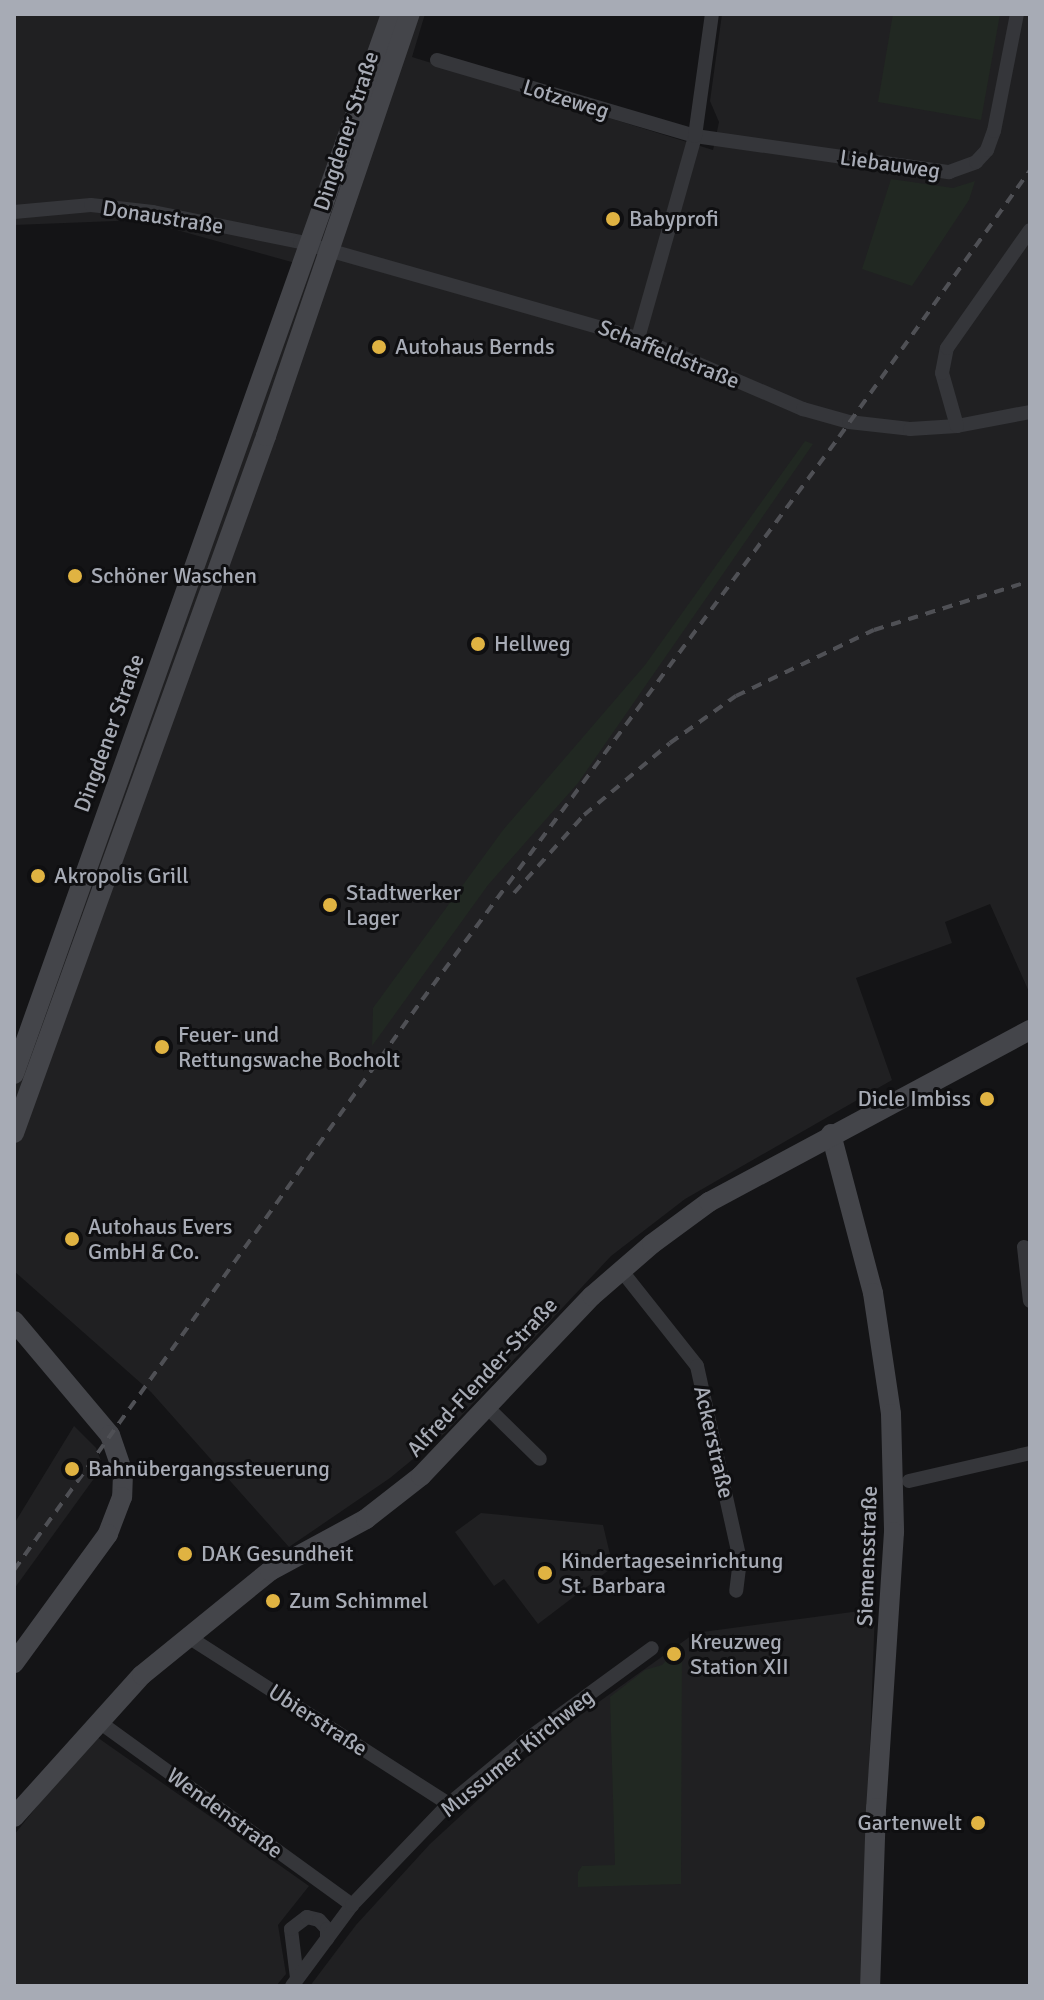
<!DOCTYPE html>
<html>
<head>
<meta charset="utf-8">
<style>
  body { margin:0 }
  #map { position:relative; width:1044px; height:2000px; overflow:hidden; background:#141416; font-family:Signika,sans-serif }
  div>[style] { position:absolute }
  .built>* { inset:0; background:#202022 }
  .green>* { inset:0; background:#212822 }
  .street>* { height:14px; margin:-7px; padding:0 7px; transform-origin:7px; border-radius:7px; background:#35363a }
  .secondary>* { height:20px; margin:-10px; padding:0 10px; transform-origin:10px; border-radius:10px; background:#44454a }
  .rail>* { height:4px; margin-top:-2px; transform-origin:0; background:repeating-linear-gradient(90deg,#4f5055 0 10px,transparent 0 18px) }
  .dots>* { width:22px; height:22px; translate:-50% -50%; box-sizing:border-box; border:4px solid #0f0f11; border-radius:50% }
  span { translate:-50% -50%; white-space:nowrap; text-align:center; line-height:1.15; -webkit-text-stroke:6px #0f0f11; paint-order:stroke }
  .street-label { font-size:22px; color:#a7abb5 }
  .poi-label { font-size:22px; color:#a7abb5 }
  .left { translate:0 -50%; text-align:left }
  .right { translate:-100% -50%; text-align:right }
  .frame { position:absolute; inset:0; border:16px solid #a7abb5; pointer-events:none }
</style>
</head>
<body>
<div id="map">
  <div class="built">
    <div style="clip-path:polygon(14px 14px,425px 14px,412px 57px,713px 150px,719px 122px,710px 101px,722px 14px,1030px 14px,1030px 994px,990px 904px,945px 922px,952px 943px,856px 978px,892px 1080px,685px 1199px,611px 1256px,446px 1432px,390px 1478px,289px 1547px,151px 1392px,14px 1271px,14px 1081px,306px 266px,141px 220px,14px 225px)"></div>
    <div style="clip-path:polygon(74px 1426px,96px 1448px,103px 1466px,14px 1589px,14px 1524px)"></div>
    <div style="clip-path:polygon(481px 1513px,603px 1525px,613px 1567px,538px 1624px,504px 1579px,494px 1586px,455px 1532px)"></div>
    <div style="clip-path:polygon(875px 1609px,861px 1986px,310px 1986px,356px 1925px,430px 1844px,506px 1774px,568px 1724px,695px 1633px)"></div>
    <div style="clip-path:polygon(94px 1735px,309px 1886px,278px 1925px,286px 1974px,276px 1986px,14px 1986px,14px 1835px)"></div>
  </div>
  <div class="green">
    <div style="clip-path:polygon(893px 14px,1000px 14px,981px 120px,878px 102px)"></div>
    <div style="clip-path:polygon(891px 179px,953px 188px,975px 181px,969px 200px,912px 286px,862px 269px)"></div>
    <div style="clip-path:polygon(805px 441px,813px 444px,578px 783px,488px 885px,372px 1046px,373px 1008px,503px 830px,645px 665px)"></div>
    <div style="clip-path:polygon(682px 1644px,681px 1884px,578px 1887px,578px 1872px,582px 1866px,615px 1865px,610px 1697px,645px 1670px,662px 1665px)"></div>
  </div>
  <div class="street">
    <div style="left:437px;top:60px;width:269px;rotate:16.4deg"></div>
    <div style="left:695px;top:136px;width:257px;rotate:8.1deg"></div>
    <div style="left:949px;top:172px;width:29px;rotate:-20deg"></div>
    <div style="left:976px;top:162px;width:16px;rotate:-47deg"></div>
    <div style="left:987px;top:150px;width:20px;rotate:-70deg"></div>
    <div style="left:994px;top:131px;width:119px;rotate:-78.9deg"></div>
    <div style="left:14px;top:212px;width:77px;rotate:-5.2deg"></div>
    <div style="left:91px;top:205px;width:62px;rotate:6.4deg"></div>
    <div style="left:153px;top:212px;width:150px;rotate:11.5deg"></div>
    <div style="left:300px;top:242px;width:351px;rotate:15.9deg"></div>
    <div style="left:638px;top:338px;width:180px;rotate:23.3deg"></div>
    <div style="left:803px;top:409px;width:48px;rotate:15.8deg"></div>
    <div style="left:849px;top:422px;width:61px;rotate:6.5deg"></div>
    <div style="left:910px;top:429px;width:47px;rotate:-3.7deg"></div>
    <div style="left:957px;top:426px;width:74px;rotate:-10.9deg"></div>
    <div style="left:638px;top:338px;width:210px;rotate:-74.2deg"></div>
    <div style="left:695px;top:136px;width:123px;rotate:-82.1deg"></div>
    <div style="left:957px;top:426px;width:55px;rotate:-105.8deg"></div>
    <div style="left:942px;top:373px;width:25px;rotate:-79deg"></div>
    <div style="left:947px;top:348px;width:144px;rotate:-54.9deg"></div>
    <div style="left:1024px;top:1247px;width:54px;rotate:83.7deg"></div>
    <div style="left:621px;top:1270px;width:122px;rotate:51.6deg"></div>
    <div style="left:697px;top:1366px;width:199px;rotate:77.5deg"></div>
    <div style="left:740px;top:1560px;width:31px;rotate:97deg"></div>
    <div style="left:487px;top:1407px;width:74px;rotate:44.5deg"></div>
    <div style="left:909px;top:1481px;width:124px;rotate:-13deg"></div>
    <div style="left:187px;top:1636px;width:311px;rotate:32.7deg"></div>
    <div style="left:98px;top:1721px;width:314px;rotate:35.9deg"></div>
    <div style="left:297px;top:1978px;width:49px;rotate:-97deg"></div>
    <div style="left:291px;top:1929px;width:20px;rotate:-37deg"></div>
    <div style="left:307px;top:1917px;width:12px;rotate:14deg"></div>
    <div style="left:319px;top:1920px;width:12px;rotate:48deg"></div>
    <div style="left:327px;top:1929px;width:10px;rotate:90deg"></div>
    <div style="left:292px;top:1986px;width:101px;rotate:-53.5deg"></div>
    <div style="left:352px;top:1905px;width:140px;rotate:-46.2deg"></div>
    <div style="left:449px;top:1804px;width:99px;rotate:-39.7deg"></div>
    <div style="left:525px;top:1741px;width:157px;rotate:-36.2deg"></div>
  </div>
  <div class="secondary">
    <div style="left:14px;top:1074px;width:1125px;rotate:-70.42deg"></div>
    <div style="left:14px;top:1133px;width:741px;rotate:-70.12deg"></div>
    <div style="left:266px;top:436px;width:446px;rotate:-71.2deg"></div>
    <div style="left:831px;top:1134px;width:164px;rotate:75.2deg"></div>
    <div style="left:873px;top:1293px;width:122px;rotate:81.5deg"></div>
    <div style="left:891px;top:1414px;width:118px;rotate:88.5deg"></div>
    <div style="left:894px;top:1532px;width:277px;rotate:93.7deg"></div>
    <div style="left:876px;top:1808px;width:178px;rotate:91.9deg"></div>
    <div style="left:14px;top:1321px;width:149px;rotate:49.9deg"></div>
    <div style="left:110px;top:1435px;width:40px;rotate:71.1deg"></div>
    <div style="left:123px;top:1473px;width:24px;rotate:92deg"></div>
    <div style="left:122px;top:1497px;width:40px;rotate:111deg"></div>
    <div style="left:108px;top:1534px;width:160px;rotate:126.1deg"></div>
    <div style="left:14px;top:1817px;width:191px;rotate:-48deg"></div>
    <div style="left:142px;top:1675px;width:165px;rotate:-39.1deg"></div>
    <div style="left:270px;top:1571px;width:109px;rotate:-28.4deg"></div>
    <div style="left:366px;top:1519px;width:70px;rotate:-38deg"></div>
    <div style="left:421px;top:1476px;width:248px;rotate:-46.5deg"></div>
    <div style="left:592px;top:1296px;width:79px;rotate:-40.9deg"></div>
    <div style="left:652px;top:1244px;width:71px;rotate:-36.4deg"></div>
    <div style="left:709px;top:1202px;width:364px;rotate:-28.2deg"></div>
  </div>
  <div class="rail">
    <div style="left:514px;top:893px;width:105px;rotate:-48.1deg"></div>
    <div style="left:584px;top:815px;width:112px;rotate:-39.9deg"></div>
    <div style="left:670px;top:743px;width:81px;rotate:-35.5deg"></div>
    <div style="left:736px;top:696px;width:153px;rotate:-25.6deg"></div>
    <div style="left:874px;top:630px;width:164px;rotate:-17.4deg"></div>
    <div style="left:14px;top:1570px;width:701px;rotate:-54.41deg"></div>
    <div style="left:422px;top:1000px;width:701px;rotate:-53.47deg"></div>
    <div style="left:839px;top:437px;width:328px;rotate:-54.4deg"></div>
  </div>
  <div class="dots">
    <div style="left:613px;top:219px;background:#e0b342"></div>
    <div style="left:379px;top:347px;background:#e0b342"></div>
    <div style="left:75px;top:576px;background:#e0b342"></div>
    <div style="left:478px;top:644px;background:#e0b342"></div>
    <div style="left:38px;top:876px;background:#e0b342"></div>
    <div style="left:330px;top:905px;background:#e0b342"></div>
    <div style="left:162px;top:1047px;background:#e0b342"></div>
    <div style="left:987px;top:1099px;background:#e0b342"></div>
    <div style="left:72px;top:1239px;background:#e0b342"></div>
    <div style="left:72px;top:1469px;background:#e0b342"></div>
    <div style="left:185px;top:1554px;background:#e0b342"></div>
    <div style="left:545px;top:1573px;background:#e0b342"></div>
    <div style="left:273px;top:1601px;background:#e0b342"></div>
    <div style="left:674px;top:1654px;background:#e0b342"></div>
    <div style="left:978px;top:1823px;background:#e0b342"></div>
  </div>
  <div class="street-label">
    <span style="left:566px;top:99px;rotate:17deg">Lotzeweg</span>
    <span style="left:346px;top:131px;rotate:-72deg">Dingdener Straße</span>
    <span style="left:890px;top:164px;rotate:8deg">Liebauweg</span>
    <span style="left:163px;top:217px;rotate:9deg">Donaustraße</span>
    <span style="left:669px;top:354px;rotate:22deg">Schaffeldstraße</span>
    <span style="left:109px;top:733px;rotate:-70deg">Dingdener Straße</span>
    <span style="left:482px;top:1377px;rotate:-47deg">Alfred-Flender-Straße</span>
    <span style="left:714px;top:1442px;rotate:77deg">Ackerstraße</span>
    <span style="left:867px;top:1556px;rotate:-88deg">Siemensstraße</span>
    <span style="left:318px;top:1720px;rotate:33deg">Ubierstraße</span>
    <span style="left:517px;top:1753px;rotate:-39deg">Mussumer Kirchweg</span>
    <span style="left:225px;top:1813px;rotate:36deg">Wendenstraße</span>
  </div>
  <div class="poi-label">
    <span class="left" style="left:629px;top:219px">Babyprofi</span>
    <span class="left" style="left:395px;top:347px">Autohaus Bernds</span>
    <span class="left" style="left:91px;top:576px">Schöner Waschen</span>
    <span class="left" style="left:494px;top:644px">Hellweg</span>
    <span class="left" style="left:54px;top:876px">Akropolis Grill</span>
    <span class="left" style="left:346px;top:905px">Stadtwerker<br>Lager</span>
    <span class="left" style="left:178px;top:1047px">Feuer- und<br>Rettungswache Bocholt</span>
    <span class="right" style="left:971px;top:1099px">Dicle Imbiss</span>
    <span class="left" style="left:88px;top:1239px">Autohaus Evers<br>GmbH &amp; Co.</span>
    <span class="left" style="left:88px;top:1469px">Bahnübergangssteuerung</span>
    <span class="left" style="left:201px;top:1554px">DAK Gesundheit</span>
    <span class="left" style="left:561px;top:1573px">Kindertageseinrichtung<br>St. Barbara</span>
    <span class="left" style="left:289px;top:1601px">Zum Schimmel</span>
    <span class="left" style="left:690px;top:1654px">Kreuzweg<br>Station XII</span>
    <span class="right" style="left:962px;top:1823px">Gartenwelt</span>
  </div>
  <div class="frame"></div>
</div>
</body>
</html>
